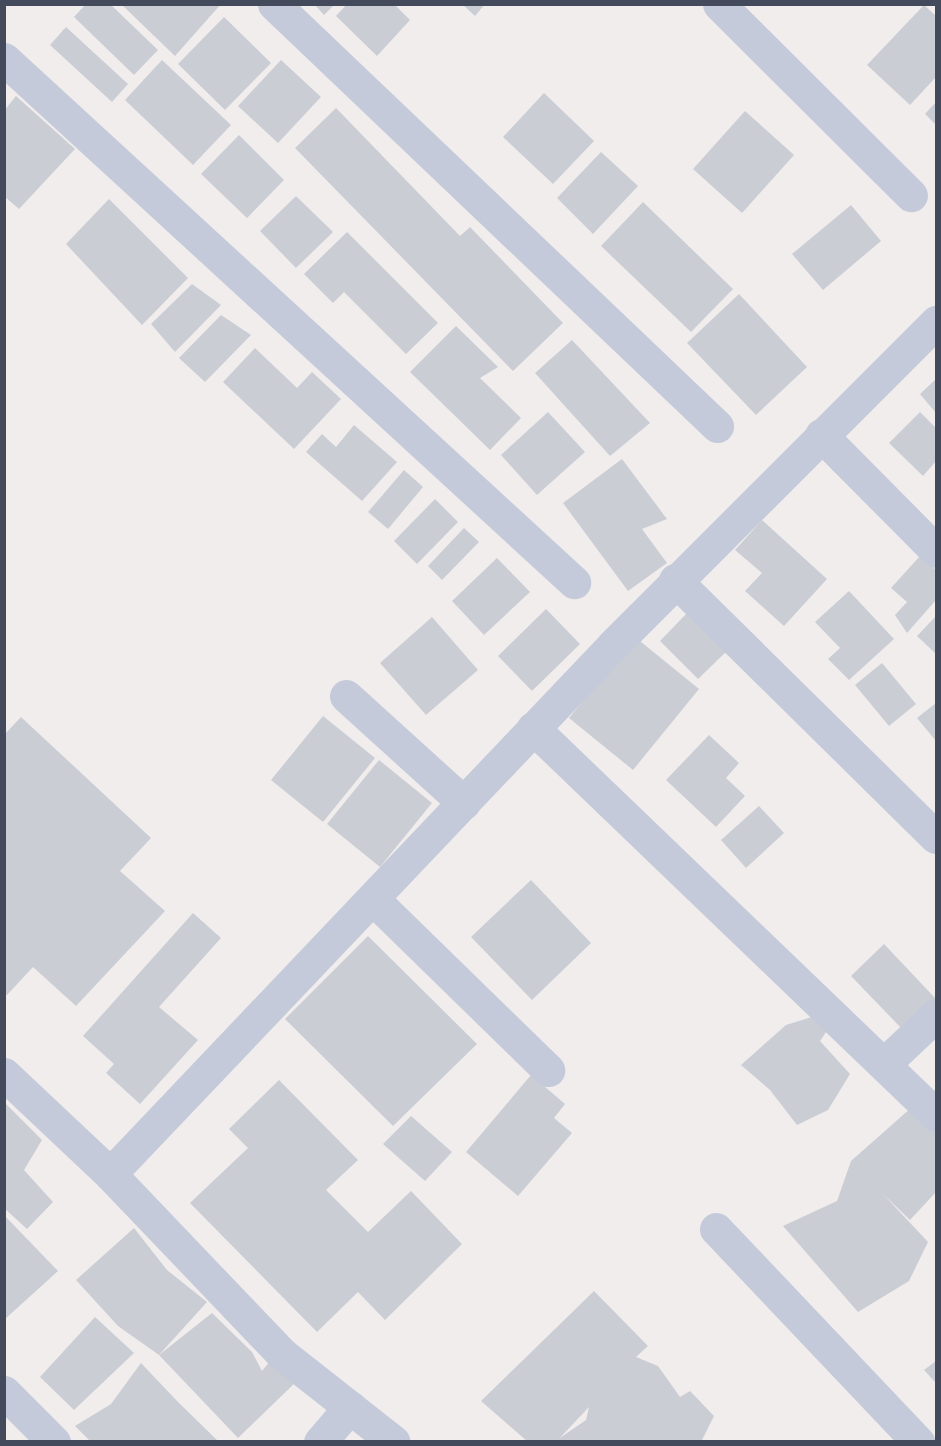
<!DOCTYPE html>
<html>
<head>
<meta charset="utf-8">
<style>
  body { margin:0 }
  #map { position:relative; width:941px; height:1446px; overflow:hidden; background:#f0edec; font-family:Poppins,sans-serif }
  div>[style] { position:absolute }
  .building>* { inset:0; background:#cbcdd5 }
  .minor>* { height:33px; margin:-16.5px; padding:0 16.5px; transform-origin:16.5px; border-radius:16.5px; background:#c4cad9 }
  span { translate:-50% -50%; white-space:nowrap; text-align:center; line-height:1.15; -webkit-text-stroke:6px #fff; paint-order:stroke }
  .frame { position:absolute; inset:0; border:6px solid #434a5c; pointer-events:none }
</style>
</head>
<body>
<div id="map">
  <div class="building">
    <div style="clip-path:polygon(86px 4px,110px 4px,158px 50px,134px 75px,74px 17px)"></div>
    <div style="clip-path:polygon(121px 4px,221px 4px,175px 56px)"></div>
    <div style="clip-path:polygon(314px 4px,335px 4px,324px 15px)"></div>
    <div style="clip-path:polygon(347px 4px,394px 4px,410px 20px,377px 56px,336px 16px)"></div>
    <div style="clip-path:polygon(462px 4px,485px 4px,475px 16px)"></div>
    <div style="clip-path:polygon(924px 5px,936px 16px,936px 77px,910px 105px,867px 65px)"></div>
    <div style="clip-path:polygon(224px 17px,271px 63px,225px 110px,178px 64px)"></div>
    <div style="clip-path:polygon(66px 27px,128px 84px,112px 102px,50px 45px)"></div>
    <div style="clip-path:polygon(162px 60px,231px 125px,193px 165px,125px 100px)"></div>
    <div style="clip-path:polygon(281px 60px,321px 97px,278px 143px,238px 106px)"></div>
    <div style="clip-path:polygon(544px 93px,594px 141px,553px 184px,503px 137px)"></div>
    <div style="clip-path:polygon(16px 96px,75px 149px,19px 209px,4px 196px,4px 111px)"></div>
    <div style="clip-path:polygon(936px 102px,936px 125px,925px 114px)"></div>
    <div style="clip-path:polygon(336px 108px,460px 236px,470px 227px,563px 323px,513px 371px,295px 148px)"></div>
    <div style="clip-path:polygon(745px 111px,794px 155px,742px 213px,693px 169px)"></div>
    <div style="clip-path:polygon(239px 135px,284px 180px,247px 218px,201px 174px)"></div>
    <div style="clip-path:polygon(601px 152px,638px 186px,593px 234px,557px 198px)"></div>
    <div style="clip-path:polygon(296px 196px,333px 232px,296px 268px,260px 231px)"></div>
    <div style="clip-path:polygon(109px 199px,188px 278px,142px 325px,66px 244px)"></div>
    <div style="clip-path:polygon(643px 202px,733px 289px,691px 332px,601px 246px)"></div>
    <div style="clip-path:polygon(851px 205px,881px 241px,823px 290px,792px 254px)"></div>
    <div style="clip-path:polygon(347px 232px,438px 323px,406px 354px,344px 292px,333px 303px,304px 274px)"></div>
    <div style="clip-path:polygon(192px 284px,221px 305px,175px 352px,151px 324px)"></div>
    <div style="clip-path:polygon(739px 294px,807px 367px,756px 415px,687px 343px)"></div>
    <div style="clip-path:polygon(221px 315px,251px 335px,205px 382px,179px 358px)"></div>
    <div style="clip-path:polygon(456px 326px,498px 367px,480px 378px,521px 418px,490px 450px,410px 372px)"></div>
    <div style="clip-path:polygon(572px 340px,650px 423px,610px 456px,535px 373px)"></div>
    <div style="clip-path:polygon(255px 348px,297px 388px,312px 372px,341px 399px,294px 449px,223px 382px)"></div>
    <div style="clip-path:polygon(936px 379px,936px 413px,920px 394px)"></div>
    <div style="clip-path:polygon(548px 412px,585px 452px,537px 495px,501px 455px)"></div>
    <div style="clip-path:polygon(920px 412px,936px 428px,936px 461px,923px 476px,889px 443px)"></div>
    <div style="clip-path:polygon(354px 425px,397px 462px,362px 501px,306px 452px,322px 434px,336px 447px)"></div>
    <div style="clip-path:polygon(622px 459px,667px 519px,642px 529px,667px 563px,628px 591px,563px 503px)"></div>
    <div style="clip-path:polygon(404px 470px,423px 487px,388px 529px,368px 512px)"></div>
    <div style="clip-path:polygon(435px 499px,458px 522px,417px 564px,394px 541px)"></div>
    <div style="clip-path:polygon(762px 520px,827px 579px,784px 626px,745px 591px,762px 573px,735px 550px)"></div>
    <div style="clip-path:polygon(464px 528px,479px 542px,442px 580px,428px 566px)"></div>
    <div style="clip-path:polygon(920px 556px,936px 570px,936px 600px,907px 633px,895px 615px,907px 602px,891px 588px)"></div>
    <div style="clip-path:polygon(497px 558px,530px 592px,484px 635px,452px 601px)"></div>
    <div style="clip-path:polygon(849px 591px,894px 639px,849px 680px,828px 659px,840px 648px,815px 622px)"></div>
    <div style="clip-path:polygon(546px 609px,580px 644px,532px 691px,498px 656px)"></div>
    <div style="clip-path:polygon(689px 611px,728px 650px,698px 679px,660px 641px)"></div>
    <div style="clip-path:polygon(936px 616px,936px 654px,917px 636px)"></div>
    <div style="clip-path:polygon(432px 617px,478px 670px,426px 715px,380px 663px)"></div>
    <div style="clip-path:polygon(635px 637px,699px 689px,633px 770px,569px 718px)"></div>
    <div style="clip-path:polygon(882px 663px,916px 704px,889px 726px,855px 685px)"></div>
    <div style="clip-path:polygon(936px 703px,936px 741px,917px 718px)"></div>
    <div style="clip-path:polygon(323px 716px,375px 758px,323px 822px,271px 780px)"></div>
    <div style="clip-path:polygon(21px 717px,151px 838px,120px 871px,165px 911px,76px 1006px,33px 967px,7px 995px,4px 993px,4px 735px)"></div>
    <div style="clip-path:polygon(709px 735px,739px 763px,726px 778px,745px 796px,716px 827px,666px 780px)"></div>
    <div style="clip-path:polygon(379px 760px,432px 803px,380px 867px,327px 824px)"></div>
    <div style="clip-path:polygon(759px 806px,784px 833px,746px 868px,721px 840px)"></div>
    <div style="clip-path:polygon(531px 880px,591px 943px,532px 1000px,471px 937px)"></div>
    <div style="clip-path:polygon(193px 913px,221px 938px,159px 1007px,198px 1040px,140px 1104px,106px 1073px,114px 1064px,83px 1036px)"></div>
    <div style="clip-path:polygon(368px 936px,477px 1044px,393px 1126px,285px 1019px)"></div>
    <div style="clip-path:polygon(884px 944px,936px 999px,904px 1031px,851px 976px)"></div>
    <div style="clip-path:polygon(815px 1016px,828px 1029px,820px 1041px,850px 1074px,828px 1110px,797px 1125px,770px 1090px,741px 1065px,786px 1025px)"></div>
    <div style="clip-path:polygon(531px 1075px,565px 1104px,554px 1118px,572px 1133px,518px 1196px,466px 1152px)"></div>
    <div style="clip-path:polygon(279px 1080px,358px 1160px,326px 1190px,368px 1232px,411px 1191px,462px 1244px,385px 1320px,358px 1292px,317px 1332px,190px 1203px,248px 1148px,229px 1129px)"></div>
    <div style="clip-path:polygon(4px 1102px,42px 1140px,24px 1170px,53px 1202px,27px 1229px,4px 1208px)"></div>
    <div style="clip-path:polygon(912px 1107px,936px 1133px,936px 1192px,910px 1220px,883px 1194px,928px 1242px,909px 1281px,858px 1312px,783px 1226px,837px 1201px,851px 1161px)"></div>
    <div style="clip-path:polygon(411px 1116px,452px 1152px,425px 1181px,383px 1144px)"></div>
    <div style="clip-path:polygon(4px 1215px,58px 1271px,4px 1320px)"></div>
    <div style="clip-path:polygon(134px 1228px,167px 1270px,207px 1302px,159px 1355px,118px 1326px,76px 1280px)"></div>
    <div style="clip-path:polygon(594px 1291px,648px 1346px,636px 1357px,658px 1366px,680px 1397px,690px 1391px,714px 1416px,701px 1442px,557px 1440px,586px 1420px,589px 1407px,556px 1442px,528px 1442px,481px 1401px)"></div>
    <div style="clip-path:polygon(212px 1313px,252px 1352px,262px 1371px,270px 1361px,297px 1381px,238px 1438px,159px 1355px)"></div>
    <div style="clip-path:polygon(95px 1317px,134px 1353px,74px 1410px,40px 1377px)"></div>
    <div style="clip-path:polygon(936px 1361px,936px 1383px,924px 1370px)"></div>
    <div style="clip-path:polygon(141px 1363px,178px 1402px,219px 1442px,91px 1442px,75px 1426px,111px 1404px)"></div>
  </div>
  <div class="minor">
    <div style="left:274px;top:4px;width:612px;rotate:43.61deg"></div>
    <div style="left:719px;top:4px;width:271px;rotate:44.9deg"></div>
    <div style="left:4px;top:59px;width:774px;rotate:42.54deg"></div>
    <div style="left:821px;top:435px;width:163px;rotate:45.2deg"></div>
    <div style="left:675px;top:580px;width:366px;rotate:44.6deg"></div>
    <div style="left:346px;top:696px;width:159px;rotate:42.2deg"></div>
    <div style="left:533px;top:728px;width:559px;rotate:43.84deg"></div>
    <div style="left:373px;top:899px;width:245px;rotate:44.3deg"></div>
    <div style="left:884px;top:1064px;width:71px;rotate:-43.3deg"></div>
    <div style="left:4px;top:1074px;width:146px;rotate:43.3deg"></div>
    <div style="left:110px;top:1174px;width:249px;rotate:46.3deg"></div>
    <div style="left:282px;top:1354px;width:142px;rotate:38.2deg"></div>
    <div style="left:110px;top:1174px;width:730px;rotate:-46.44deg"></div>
    <div style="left:613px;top:645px;width:457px;rotate:-45deg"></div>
    <div style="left:716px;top:1229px;width:294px;rotate:46.5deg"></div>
    <div style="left:4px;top:1392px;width:71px;rotate:45deg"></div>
    <div style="left:320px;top:1442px;width:46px;rotate:-49.4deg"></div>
  </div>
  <div class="frame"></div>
</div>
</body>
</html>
